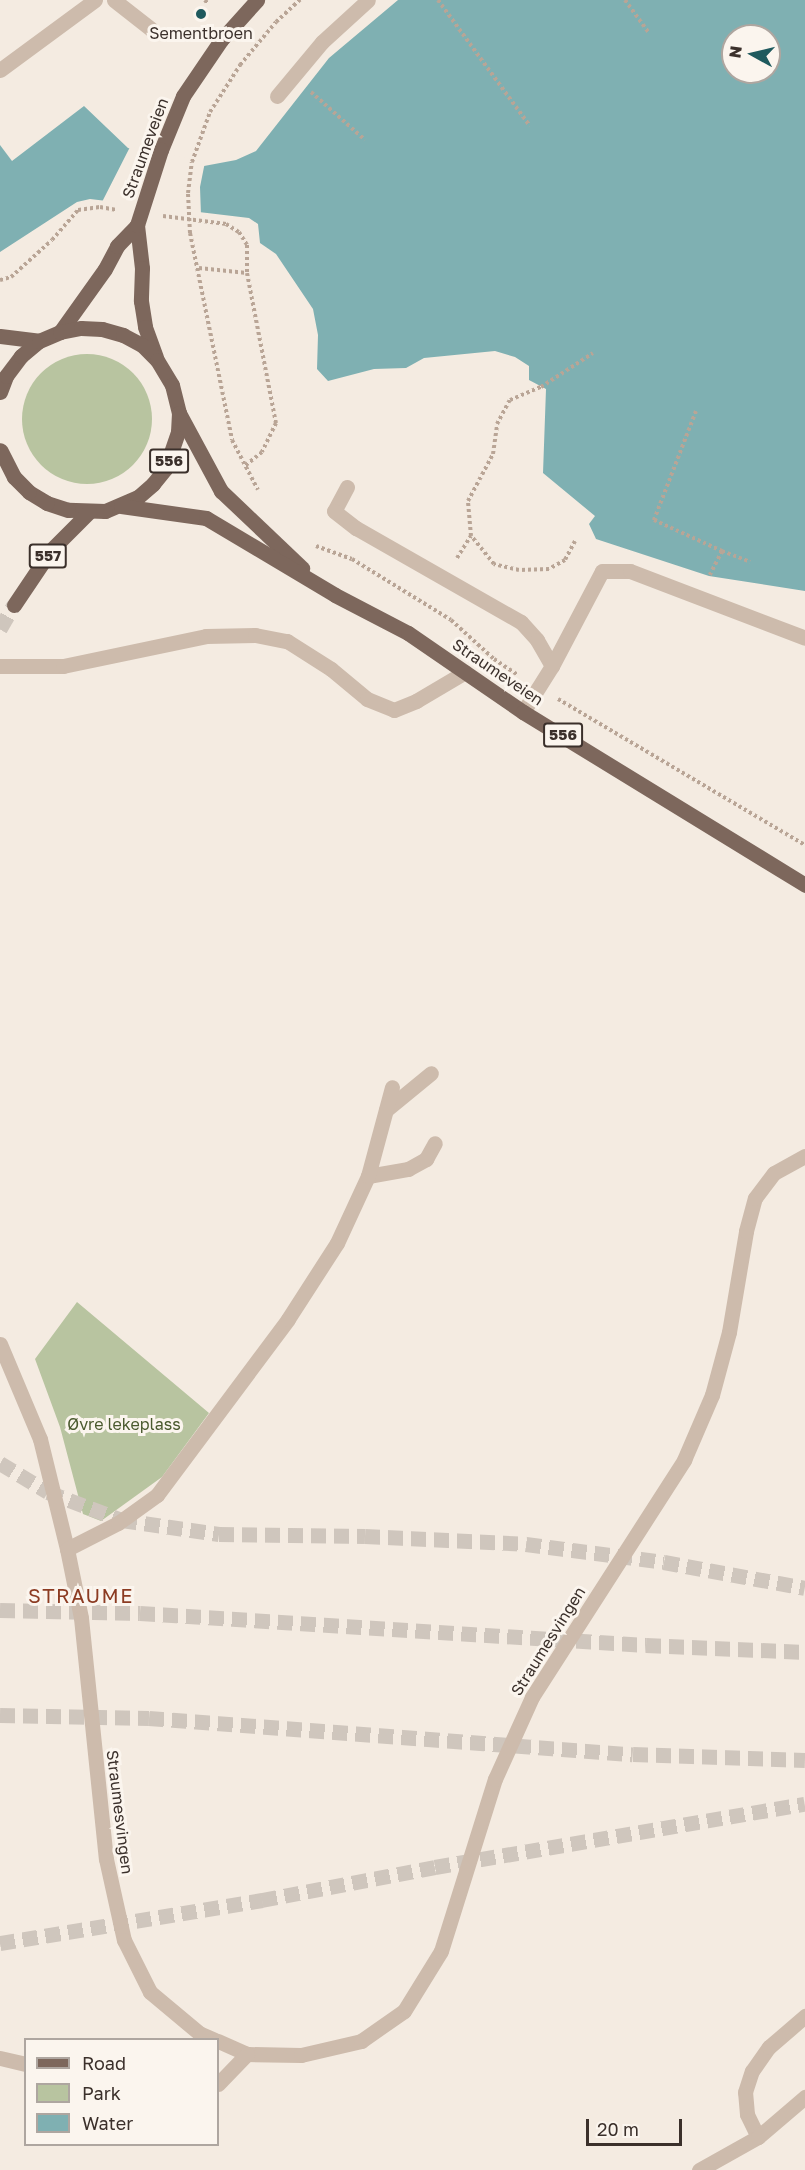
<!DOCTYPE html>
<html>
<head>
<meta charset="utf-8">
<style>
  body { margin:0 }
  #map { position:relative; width:805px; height:2170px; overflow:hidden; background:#f4ebe1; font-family:"Golos Text",sans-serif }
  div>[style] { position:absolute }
  .green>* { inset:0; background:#b8c4a0 }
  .round { border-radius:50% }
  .water>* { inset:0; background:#7fb0b2 }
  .pier>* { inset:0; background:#f4ebe1 }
  .major-tunnel>* { height:15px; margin-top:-7.5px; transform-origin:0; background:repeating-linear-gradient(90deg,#cfc6bd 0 15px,transparent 0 23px) }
  .path>* { height:4px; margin-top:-2px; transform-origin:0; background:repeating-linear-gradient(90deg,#b9a596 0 3px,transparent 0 6px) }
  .minor>* { height:15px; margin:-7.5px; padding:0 7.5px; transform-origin:7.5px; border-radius:7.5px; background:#cdbbac }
  .major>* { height:15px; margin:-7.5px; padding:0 7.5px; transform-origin:7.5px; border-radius:7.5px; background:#7d675c }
  .path-bridge>* { height:4px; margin-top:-2px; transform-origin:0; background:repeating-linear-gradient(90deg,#b9a596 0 3px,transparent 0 6px) }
  .major-bridge>* { height:15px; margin:-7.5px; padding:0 7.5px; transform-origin:7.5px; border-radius:7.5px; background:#7d675c }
  .dots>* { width:16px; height:16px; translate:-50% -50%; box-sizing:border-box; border:3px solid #fbf5ee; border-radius:50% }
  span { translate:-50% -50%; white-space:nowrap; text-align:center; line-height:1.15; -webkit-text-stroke:6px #fbf5ee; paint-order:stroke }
  .shield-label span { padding:2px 4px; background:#fbf5ee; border:2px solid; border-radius:4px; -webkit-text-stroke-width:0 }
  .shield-label { font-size:15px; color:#3b302b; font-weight:700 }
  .poi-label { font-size:16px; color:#3b302b }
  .street-label { font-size:16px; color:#3b302b }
  .park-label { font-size:16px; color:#4a5a2e }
  .quarter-label { font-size:20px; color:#8c3b22; letter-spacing:1.5px }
  .legend { position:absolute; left:24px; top:2038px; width:195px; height:108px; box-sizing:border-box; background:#fbf5ee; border:2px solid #aea6a0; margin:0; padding:8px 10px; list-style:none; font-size:18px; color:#3b302b }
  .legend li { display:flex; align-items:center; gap:12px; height:30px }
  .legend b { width:30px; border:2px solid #aea6a0 }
  .north { position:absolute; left:721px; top:24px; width:60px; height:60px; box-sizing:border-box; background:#fbf5ee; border:2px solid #aea6a0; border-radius:50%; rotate:278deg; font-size:16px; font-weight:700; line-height:24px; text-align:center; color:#3b302b }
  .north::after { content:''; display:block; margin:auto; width:21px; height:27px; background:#1f5a5e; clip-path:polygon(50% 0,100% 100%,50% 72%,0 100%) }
  .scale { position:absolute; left:586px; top:2119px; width:96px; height:27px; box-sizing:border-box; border:3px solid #3b302b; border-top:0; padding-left:8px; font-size:18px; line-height:21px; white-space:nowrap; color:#3b302b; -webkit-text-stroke:4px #fbf5ee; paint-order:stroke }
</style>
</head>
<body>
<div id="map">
  <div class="green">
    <div class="round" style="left:22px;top:354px;width:130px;height:130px"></div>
    <div style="clip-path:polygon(77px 1302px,209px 1413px,162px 1477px,101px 1521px,83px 1514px,60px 1427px,35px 1359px)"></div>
  </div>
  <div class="water">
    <div style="clip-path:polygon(evenodd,398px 0,805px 0,805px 591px,709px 576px,596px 539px,589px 524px,595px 516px,543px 473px,546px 389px,529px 380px,529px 366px,515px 357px,495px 351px,424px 358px,406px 368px,374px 369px,328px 381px,317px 369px,318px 335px,313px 309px,276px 254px,260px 243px,258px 224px,249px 218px,90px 199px,77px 202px,0 252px,0 145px,12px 161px,84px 106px,128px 148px,204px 166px,236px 160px,256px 151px,329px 58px,398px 0,733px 36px,769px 36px,769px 72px,733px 72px,733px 36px)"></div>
  </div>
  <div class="pier">
    <div style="clip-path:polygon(130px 147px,205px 162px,200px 187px,201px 215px,102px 202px)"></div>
  </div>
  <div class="major-tunnel">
    <div style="left:0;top:629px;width:28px;rotate:-60deg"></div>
    <div style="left:0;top:1463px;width:56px;rotate:31.1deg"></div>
    <div style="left:48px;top:1492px;width:79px;rotate:20.7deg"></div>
    <div style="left:122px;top:1520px;width:98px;rotate:8.2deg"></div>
    <div style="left:219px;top:1534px;width:146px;rotate:0.8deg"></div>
    <div style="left:365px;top:1536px;width:161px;rotate:2.8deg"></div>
    <div style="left:526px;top:1544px;width:139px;rotate:7.4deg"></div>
    <div style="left:664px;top:1562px;width:143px;rotate:10.4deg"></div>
    <div style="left:0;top:1610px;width:140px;rotate:1.2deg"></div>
    <div style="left:140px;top:1613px;width:507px;rotate:3.62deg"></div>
    <div style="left:646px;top:1645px;width:159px;rotate:2.5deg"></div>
    <div style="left:0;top:1715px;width:149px;rotate:1.2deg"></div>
    <div style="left:149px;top:1718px;width:485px;rotate:4.3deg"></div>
    <div style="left:633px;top:1754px;width:172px;rotate:2deg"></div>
    <div style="left:0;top:1943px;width:266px;rotate:-9.3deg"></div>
    <div style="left:262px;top:1900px;width:176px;rotate:-10.8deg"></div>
    <div style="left:435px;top:1867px;width:375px;rotate:-9.7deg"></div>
  </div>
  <div class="path">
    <div style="left:205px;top:0;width:5px;rotate:53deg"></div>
    <div style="left:438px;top:0;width:156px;rotate:53.9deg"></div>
    <div style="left:625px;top:0;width:41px;rotate:54deg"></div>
    <div style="left:311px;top:92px;width:72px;rotate:41.6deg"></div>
    <div style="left:192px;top:162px;width:53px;rotate:-70.2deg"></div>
    <div style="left:210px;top:112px;width:56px;rotate:-57.4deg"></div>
    <div style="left:240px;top:65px;width:56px;rotate:-50.1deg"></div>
    <div style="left:276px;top:22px;width:33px;rotate:-43deg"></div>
    <div style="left:163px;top:216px;width:64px;rotate:7.2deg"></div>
    <div style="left:226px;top:224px;width:15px;rotate:32deg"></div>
    <div style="left:239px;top:232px;width:15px;rotate:58deg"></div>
    <div style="left:247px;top:245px;width:28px;rotate:90deg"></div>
    <div style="left:247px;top:273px;width:153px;rotate:79.1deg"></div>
    <div style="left:276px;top:423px;width:32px;rotate:116deg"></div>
    <div style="left:262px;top:452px;width:22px;rotate:141deg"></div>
    <div style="left:190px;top:233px;width:211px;rotate:78.5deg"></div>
    <div style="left:232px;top:440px;width:56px;rotate:62.5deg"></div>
    <div style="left:199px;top:268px;width:48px;rotate:5.9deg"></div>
    <div style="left:0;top:280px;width:11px;rotate:-15deg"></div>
    <div style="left:11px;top:277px;width:55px;rotate:-42.1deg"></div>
    <div style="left:52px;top:240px;width:40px;rotate:-49deg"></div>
    <div style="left:78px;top:210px;width:22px;rotate:-8deg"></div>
    <div style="left:100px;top:207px;width:17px;rotate:10deg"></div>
    <div style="left:696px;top:411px;width:117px;rotate:111.1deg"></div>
    <div style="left:654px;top:520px;width:75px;rotate:24.5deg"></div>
    <div style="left:722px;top:551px;width:28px;rotate:117deg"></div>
    <div style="left:575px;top:541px;width:21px;rotate:118deg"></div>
    <div style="left:565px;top:560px;width:18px;rotate:151deg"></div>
    <div style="left:549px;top:569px;width:30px;rotate:178deg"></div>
    <div style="left:519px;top:570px;width:26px;rotate:-167deg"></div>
    <div style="left:494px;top:564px;width:36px;rotate:-129deg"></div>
    <div style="left:471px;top:536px;width:35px;rotate:-95deg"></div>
    <div style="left:468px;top:501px;width:53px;rotate:-62deg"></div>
    <div style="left:493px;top:454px;width:30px;rotate:-82deg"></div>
    <div style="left:497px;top:424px;width:27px;rotate:-62deg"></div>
    <div style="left:510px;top:400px;width:34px;rotate:-23deg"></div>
    <div style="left:541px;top:387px;width:62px;rotate:-33.2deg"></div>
    <div style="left:316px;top:546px;width:38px;rotate:20deg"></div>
    <div style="left:352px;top:559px;width:116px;rotate:31.6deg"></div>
    <div style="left:451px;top:620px;width:58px;rotate:42.2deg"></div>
    <div style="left:494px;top:659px;width:29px;rotate:34deg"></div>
    <div style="left:722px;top:551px;width:30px;rotate:21deg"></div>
    <div style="left:457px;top:558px;width:26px;rotate:-58deg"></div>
    <div style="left:558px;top:699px;width:287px;rotate:30.6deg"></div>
  </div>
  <div class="minor">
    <div style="left:114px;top:0;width:47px;rotate:38.1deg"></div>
    <div style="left:0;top:70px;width:118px;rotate:-36.4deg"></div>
    <div style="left:277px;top:96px;width:70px;rotate:-50.2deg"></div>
    <div style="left:322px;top:42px;width:62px;rotate:-42.4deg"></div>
    <div style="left:347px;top:487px;width:27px;rotate:118deg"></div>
    <div style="left:334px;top:511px;width:28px;rotate:38deg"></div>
    <div style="left:356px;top:528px;width:190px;rotate:29.7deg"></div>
    <div style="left:521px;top:622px;width:24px;rotate:48deg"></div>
    <div style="left:537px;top:640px;width:30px;rotate:60deg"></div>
    <div style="left:0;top:666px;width:63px"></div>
    <div style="left:63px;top:666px;width:146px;rotate:-11.8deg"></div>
    <div style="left:206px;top:636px;width:49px;rotate:-1.2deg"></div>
    <div style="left:255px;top:635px;width:33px;rotate:11deg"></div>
    <div style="left:287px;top:641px;width:52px;rotate:32.5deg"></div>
    <div style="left:331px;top:669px;width:47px;rotate:39.8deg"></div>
    <div style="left:367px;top:699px;width:29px;rotate:22deg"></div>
    <div style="left:394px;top:710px;width:24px;rotate:-22deg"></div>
    <div style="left:416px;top:701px;width:57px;rotate:-30.6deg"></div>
    <div style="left:523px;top:712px;width:54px;rotate:-57.8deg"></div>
    <div style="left:552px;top:666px;width:107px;rotate:-62.2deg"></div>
    <div style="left:602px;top:571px;width:28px"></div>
    <div style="left:630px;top:571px;width:187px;rotate:20.9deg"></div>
    <div style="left:386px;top:1110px;width:58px;rotate:-39.4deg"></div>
    <div style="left:368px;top:1176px;width:41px;rotate:-9.9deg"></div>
    <div style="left:408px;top:1169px;width:21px;rotate:-29deg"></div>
    <div style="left:426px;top:1159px;width:18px;rotate:-61deg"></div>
    <div style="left:0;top:1344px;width:103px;rotate:67.2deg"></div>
    <div style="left:40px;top:1439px;width:113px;rotate:76.2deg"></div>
    <div style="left:67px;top:1549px;width:70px;rotate:78.5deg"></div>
    <div style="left:81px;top:1618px;width:242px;rotate:84.1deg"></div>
    <div style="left:106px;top:1859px;width:83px;rotate:77.5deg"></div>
    <div style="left:124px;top:1940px;width:58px;rotate:63.4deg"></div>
    <div style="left:150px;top:1992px;width:64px;rotate:39.9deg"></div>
    <div style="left:199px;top:2033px;width:17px;rotate:24deg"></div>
    <div style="left:67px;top:1549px;width:57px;rotate:-27deg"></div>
    <div style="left:118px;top:1523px;width:48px;rotate:-35.7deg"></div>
    <div style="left:157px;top:1495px;width:219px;rotate:-53.3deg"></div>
    <div style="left:288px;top:1319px;width:90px;rotate:-57.2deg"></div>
    <div style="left:337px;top:1243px;width:74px;rotate:-65.2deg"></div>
    <div style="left:368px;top:1176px;width:92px;rotate:-74.9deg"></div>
    <div style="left:218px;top:2041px;width:32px;rotate:24deg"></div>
    <div style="left:247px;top:2054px;width:54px;rotate:1.1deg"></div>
    <div style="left:301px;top:2055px;width:62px;rotate:-13.1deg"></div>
    <div style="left:361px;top:2041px;width:52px;rotate:-34.9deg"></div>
    <div style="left:404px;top:2011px;width:70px;rotate:-58.3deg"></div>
    <div style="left:441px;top:1951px;width:180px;rotate:-72.6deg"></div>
    <div style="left:495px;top:1779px;width:90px;rotate:-65.7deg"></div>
    <div style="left:532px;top:1697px;width:282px;rotate:-57.3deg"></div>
    <div style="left:684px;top:1460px;width:71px;rotate:-66.7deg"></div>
    <div style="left:712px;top:1395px;width:65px;rotate:-74.9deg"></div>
    <div style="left:729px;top:1332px;width:102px;rotate:-80.4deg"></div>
    <div style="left:746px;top:1231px;width:34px;rotate:-75deg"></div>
    <div style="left:755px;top:1198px;width:31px;rotate:-53deg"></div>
    <div style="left:774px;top:1173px;width:35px;rotate:-29deg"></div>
    <div style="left:0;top:2058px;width:27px;rotate:13deg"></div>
    <div style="left:218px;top:2084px;width:42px;rotate:-46deg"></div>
    <div style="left:758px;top:2137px;width:25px;rotate:-116deg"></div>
    <div style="left:747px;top:2114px;width:22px;rotate:-95deg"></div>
    <div style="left:745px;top:2092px;width:22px;rotate:-72deg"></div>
    <div style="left:752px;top:2071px;width:29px;rotate:-55deg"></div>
    <div style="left:769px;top:2047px;width:48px;rotate:-40.7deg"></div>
    <div style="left:699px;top:2170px;width:68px;rotate:-29.2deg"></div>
    <div style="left:758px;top:2137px;width:62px;rotate:-40.4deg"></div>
  </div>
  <div class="major">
    <div style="left:161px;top:150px;width:58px;rotate:-67.8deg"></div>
    <div style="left:183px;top:96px;width:68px;rotate:-55.8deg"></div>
    <div style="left:221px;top:40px;width:54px;rotate:-48deg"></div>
    <div style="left:137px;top:225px;width:43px;rotate:83.4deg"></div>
    <div style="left:142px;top:268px;width:33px;rotate:92deg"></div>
    <div style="left:141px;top:301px;width:26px;rotate:81deg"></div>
    <div style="left:145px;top:327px;width:32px;rotate:70deg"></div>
    <div style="left:60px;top:332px;width:77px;rotate:-54.5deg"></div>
    <div style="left:105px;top:269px;width:26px;rotate:-62deg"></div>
    <div style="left:117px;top:246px;width:29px;rotate:-46deg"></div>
    <div style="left:0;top:336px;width:39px;rotate:7deg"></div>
    <div style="left:0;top:392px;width:17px;rotate:-69deg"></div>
    <div style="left:6px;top:376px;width:25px;rotate:-53deg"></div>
    <div style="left:21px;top:356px;width:23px;rotate:-40deg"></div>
    <div style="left:39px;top:341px;width:23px;rotate:-23deg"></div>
    <div style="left:60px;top:332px;width:21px;rotate:-11deg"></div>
    <div style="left:81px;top:328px;width:21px;rotate:3deg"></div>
    <div style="left:102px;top:329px;width:22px;rotate:16deg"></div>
    <div style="left:123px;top:335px;width:21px;rotate:28deg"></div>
    <div style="left:142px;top:345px;width:21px;rotate:45deg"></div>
    <div style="left:157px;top:360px;width:29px;rotate:59deg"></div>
    <div style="left:172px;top:385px;width:29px;rotate:76deg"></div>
    <div style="left:179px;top:413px;width:19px;rotate:93deg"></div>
    <div style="left:178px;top:432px;width:39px;rotate:109deg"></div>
    <div style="left:165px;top:469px;width:19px;rotate:129deg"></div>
    <div style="left:153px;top:484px;width:20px;rotate:139deg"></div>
    <div style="left:138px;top:497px;width:36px;rotate:157deg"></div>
    <div style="left:105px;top:511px;width:37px;rotate:-178deg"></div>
    <div style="left:68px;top:510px;width:22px;rotate:-162deg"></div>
    <div style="left:47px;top:503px;width:21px;rotate:-149deg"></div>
    <div style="left:29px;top:492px;width:21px;rotate:-135deg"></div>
    <div style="left:14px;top:477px;width:30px;rotate:-117deg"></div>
    <div style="left:179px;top:413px;width:89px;rotate:61.7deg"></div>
    <div style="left:221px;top:491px;width:112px;rotate:43.5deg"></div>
    <div style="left:121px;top:506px;width:86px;rotate:8deg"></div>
    <div style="left:206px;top:518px;width:150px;rotate:30.8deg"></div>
    <div style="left:335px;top:595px;width:82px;rotate:27.5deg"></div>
    <div style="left:408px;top:633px;width:140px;rotate:34.5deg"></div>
    <div style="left:523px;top:712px;width:331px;rotate:31.5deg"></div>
    <div style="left:14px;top:605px;width:66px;rotate:-56.1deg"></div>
    <div style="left:51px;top:550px;width:54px;rotate:-45deg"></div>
  </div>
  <div class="path-bridge">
    <div style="left:190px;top:233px;width:40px;rotate:-92.9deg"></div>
    <div style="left:188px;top:193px;width:31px;rotate:-83deg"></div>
  </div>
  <div class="major-bridge">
    <div style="left:137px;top:225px;width:79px;rotate:-72.3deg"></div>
  </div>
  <div class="dots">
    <div style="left:201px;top:14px;background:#1f5a5e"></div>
  </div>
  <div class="shield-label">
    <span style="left:169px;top:461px">556</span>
    <span style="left:48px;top:556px">557</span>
    <span style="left:563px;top:735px">556</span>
  </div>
  <div class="poi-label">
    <span style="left:201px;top:33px">Sementbroen</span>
  </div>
  <div class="street-label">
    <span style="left:145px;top:148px;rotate:-70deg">Straumeveien</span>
    <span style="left:498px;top:672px;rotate:34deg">Straumeveien</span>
    <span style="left:548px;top:1641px;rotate:-58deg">Straumesvingen</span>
    <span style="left:120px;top:1812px;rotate:83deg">Straumesvingen</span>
  </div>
  <div class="park-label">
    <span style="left:124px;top:1424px">Øvre lekeplass</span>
  </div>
  <div class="quarter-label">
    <span style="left:81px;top:1595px">STRAUME</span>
  </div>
  <ul class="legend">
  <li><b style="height:8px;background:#7d675c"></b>Road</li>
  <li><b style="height:16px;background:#b8c4a0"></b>Park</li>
  <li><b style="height:16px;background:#7fb0b2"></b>Water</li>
  </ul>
  <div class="north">N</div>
  <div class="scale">20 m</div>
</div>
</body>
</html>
